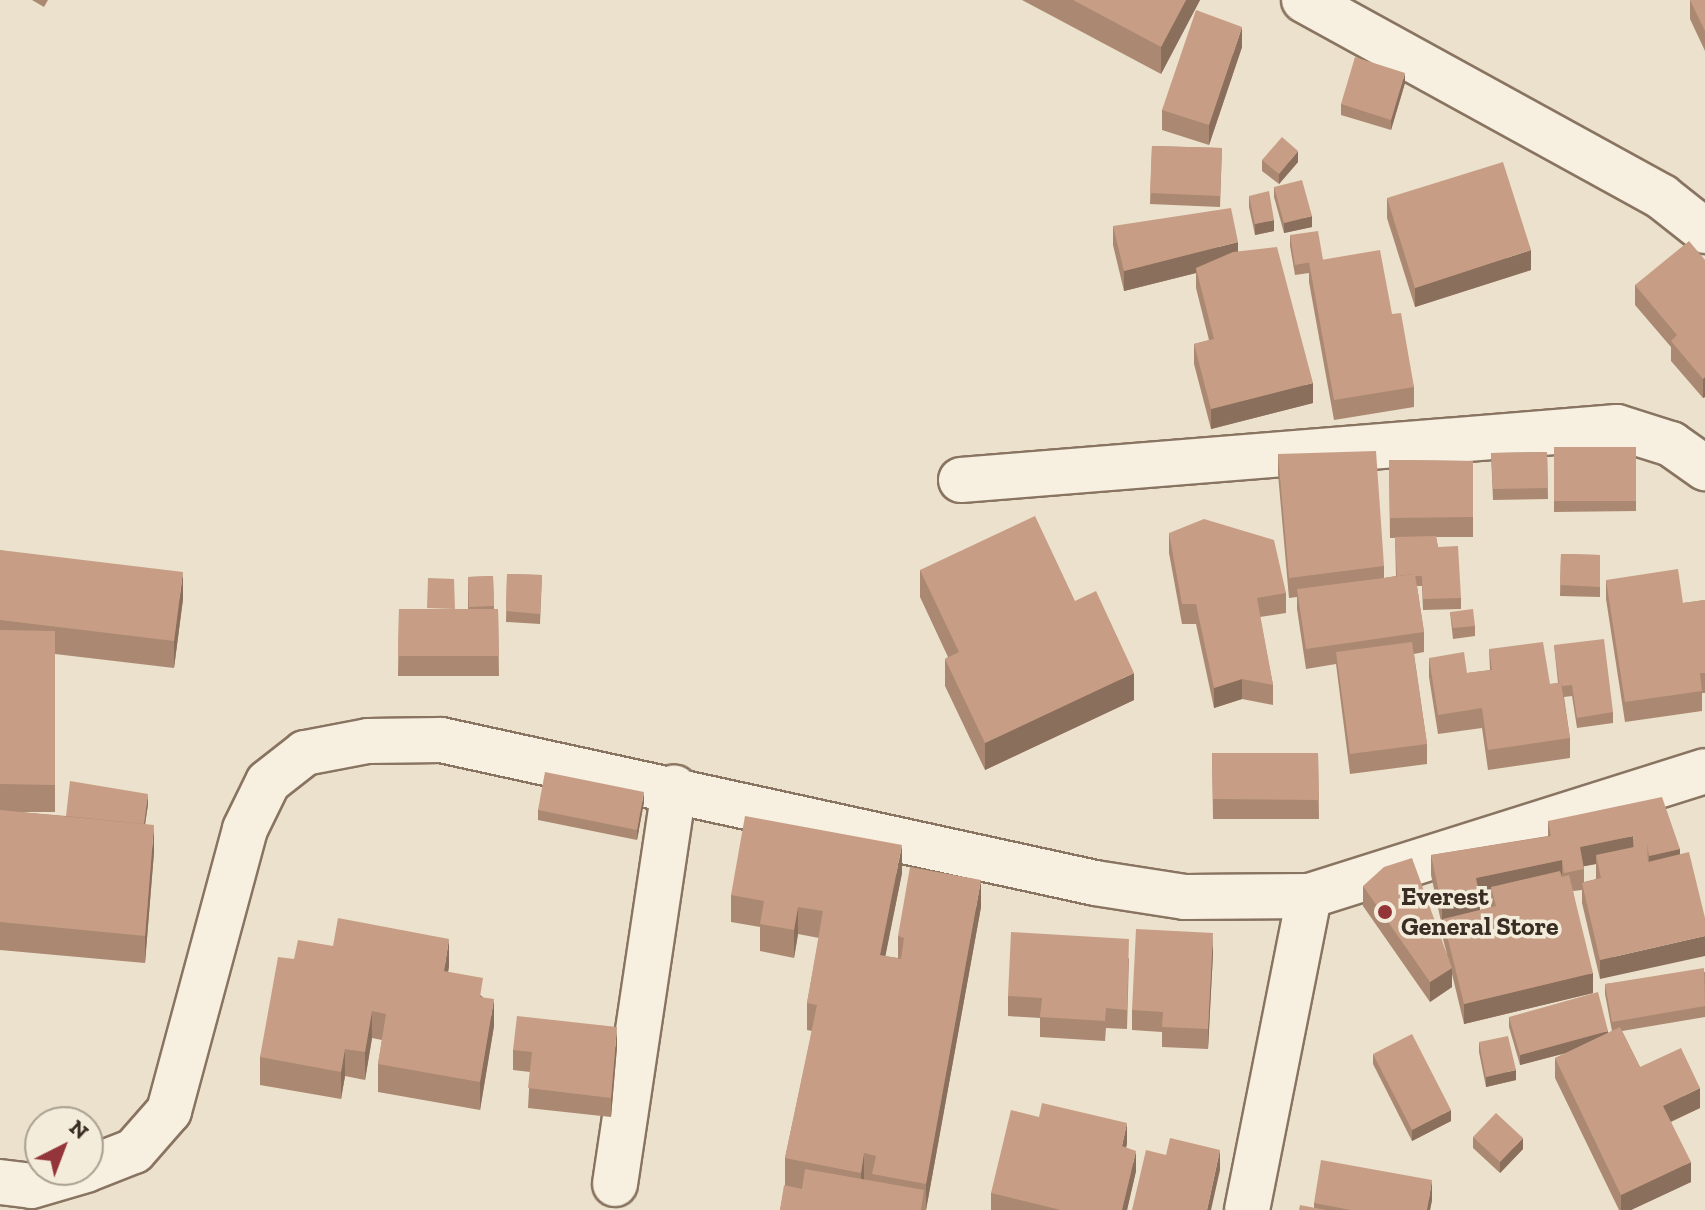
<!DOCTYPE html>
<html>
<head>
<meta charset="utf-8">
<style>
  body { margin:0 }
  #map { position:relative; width:1705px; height:1210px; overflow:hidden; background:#ece1cc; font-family:"Zilla Slab",serif }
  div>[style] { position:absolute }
  .roads { filter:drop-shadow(2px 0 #887461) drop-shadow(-2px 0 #887461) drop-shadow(0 2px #887461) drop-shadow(0 -2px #887461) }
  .minor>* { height:44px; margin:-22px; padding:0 22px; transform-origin:22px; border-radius:22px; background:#f7efdf }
  .wall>* { inset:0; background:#ab8872 }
  .shaded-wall>* { inset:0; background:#8b6f5d }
  .building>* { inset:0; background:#c79e85 }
  .dots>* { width:22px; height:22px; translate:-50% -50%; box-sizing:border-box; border:4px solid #f4ecdb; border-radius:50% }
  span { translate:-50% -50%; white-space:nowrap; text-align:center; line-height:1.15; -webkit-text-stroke:7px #f4ecdb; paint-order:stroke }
  .poi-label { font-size:26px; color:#3a2d23; font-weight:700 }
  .left { translate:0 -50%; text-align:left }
  .north { position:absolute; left:24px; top:1106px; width:80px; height:80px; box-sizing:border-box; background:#f4ecdb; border:2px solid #aaa091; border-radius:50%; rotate:42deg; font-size:22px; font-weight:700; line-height:32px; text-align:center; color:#3a2d23 }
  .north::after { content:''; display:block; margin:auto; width:28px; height:36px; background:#933539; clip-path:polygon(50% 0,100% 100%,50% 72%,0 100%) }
</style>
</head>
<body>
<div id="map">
  <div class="roads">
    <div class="minor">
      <div style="left:1304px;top:0;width:409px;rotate:28.8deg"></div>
      <div style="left:1662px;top:197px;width:55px;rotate:38.3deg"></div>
      <div style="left:961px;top:480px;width:658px;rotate:-4.62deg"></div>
      <div style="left:1617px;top:427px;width:57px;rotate:17.5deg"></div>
      <div style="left:1671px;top:444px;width:42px;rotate:35.2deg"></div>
      <div style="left:88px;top:1169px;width:49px;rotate:-21.4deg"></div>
      <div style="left:134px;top:1151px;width:53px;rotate:-48.8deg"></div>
      <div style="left:169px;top:1111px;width:292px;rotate:-74.9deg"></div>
      <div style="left:245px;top:829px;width:52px;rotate:-63.9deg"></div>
      <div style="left:268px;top:782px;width:47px;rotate:-38.1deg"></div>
      <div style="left:305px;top:753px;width:64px;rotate:-10.8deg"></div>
      <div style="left:368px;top:741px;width:73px;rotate:-0.8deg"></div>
      <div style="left:441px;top:740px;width:669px;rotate:12.33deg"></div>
      <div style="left:1095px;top:883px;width:91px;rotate:8.8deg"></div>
      <div style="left:1185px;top:897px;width:124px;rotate:-0.5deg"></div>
      <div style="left:1309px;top:896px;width:415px;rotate:-17.5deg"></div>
      <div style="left:0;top:1182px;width:31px;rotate:7deg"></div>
      <div style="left:31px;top:1186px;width:57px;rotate:-16.2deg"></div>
      <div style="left:615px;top:1184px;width:401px;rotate:-81.5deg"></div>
      <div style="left:1247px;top:1210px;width:320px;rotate:-78.8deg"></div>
    </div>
  </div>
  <div class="wall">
    <div style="clip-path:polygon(32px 0,48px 0,44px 7px)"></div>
    <div style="clip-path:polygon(1022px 0,1200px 0,1161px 74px)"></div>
    <div style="clip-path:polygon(1690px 0,1705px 0,1705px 51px,1690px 19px)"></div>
    <div style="clip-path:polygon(1242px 47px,1209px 145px,1162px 130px,1162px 110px)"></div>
    <div style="clip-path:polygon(1405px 83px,1391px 130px,1341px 115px,1341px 104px)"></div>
    <div style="clip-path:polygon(1152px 146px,1222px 148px,1220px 207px,1150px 204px)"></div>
    <div style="clip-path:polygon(1262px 160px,1298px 162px,1279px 184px,1262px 171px)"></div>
    <div style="clip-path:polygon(1274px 187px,1312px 227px,1284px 233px,1274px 197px)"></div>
    <div style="clip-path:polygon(1249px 196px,1274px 231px,1255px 235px,1249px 207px)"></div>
    <div style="clip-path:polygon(1387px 198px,1531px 270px,1415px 307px,1387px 218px)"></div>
    <div style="clip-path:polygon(1113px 226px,1238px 251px,1313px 403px,1211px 429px,1194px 364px,1194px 344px,1209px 340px,1196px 288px,1196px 273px,1124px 291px,1113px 245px)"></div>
    <div style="clip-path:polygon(1290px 235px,1392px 314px,1414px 387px,1414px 407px,1334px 420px,1309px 282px,1309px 273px,1295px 275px,1290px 246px)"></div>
    <div style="clip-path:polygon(1705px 260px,1705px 397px,1703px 398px,1671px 361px,1671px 347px,1635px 305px,1635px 285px)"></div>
    <div style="clip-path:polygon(1554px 447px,1636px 447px,1636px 511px,1554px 512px)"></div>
    <div style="clip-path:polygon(1547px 452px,1548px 499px,1493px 500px,1491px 453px)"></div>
    <div style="clip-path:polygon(1278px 454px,1384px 566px,1384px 578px,1396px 576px,1395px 538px,1390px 538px,1389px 460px,1473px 461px,1473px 537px,1436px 537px,1438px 547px,1461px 598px,1461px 609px,1423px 610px,1422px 586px,1417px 586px,1424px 632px,1424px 652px,1414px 654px,1427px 744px,1427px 764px,1350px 774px,1336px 664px,1306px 669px,1297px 609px,1297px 597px,1289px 598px,1278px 474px)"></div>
    <div style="clip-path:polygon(1169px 533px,1286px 593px,1286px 613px,1260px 617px,1273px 685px,1273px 705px,1242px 699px,1214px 708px,1196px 624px,1182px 624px,1169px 553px)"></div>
    <div style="clip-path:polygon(0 550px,183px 599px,174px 668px,55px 654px,55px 812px,19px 812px,66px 816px,148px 804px,145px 824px,154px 852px,145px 963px,0 950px)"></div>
    <div style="clip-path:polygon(1561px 554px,1600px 555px,1600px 597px,1560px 596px)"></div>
    <div style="clip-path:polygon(920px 570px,1075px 601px,1134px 700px,985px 770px,945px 686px,945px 659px,948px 657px,920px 597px)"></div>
    <div style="clip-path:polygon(507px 574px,542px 575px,540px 624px,506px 622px)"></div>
    <div style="clip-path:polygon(493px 576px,494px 609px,498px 609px,499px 676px,398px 676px,399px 609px,468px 609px,468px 577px)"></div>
    <div style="clip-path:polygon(1606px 580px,1683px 603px,1705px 600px,1705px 693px,1702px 693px,1702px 711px,1625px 722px,1606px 599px)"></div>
    <div style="clip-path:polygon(1450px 612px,1475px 626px,1475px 636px,1453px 639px)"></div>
    <div style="clip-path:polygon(1554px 645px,1613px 712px,1613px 723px,1577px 728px,1572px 696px,1564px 697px,1570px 738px,1570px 758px,1488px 770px,1482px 728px,1438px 734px,1429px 677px,1429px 658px,1467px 673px,1490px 670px,1489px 649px,1550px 684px,1558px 683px)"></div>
    <div style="clip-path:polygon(1212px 753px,1318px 753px,1319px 819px,1213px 819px)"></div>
    <div style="clip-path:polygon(644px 802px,637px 840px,538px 820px,538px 810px)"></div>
    <div style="clip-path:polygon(evenodd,1548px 821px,1680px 849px,1600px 979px,1582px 903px,1582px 890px,1573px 891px,1593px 993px,1464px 1024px,1452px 974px,1452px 987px,1430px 1002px,1363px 906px,1363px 886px,1447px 954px,1443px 939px,1443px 926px,1442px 926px,1431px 875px,1431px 855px,1548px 836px,1548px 821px,1596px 864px,1596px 879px,1584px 882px,1584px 866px,1596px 864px,1548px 821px,1491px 894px,1491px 907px,1480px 910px,1480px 897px,1491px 894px)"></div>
    <div style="clip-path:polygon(902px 873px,885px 956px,898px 958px,898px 936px,981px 907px,926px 1210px,780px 1210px,785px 1185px,785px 1158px,812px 1031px,807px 1030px,807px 1003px,819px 938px,798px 934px,794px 958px,760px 951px,760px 927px,731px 922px,731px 895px)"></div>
    <div style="clip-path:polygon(1213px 953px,1208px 1049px,1162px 1047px,1162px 1032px,1132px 1030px,1132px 1010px)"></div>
    <div style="clip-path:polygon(1129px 958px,1127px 1029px,1106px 1028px,1105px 1041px,1040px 1037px,1040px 1018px,1008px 1016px,1008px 996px)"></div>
    <div style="clip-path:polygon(294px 959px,449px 966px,448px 972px,483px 997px,494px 1026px,480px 1110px,378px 1092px,378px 1064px,382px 1040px,372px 1038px,365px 1080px,345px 1076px,341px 1099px,260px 1085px,260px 1057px)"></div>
    <div style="clip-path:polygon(1705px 972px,1705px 1017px,1622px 1031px,1640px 1067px,1700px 1108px,1671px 1122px,1691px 1182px,1631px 1210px,1619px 1210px,1555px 1078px,1555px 1058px,1566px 1053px,1520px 1065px,1509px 1027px,1509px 1017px,1608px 1033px,1612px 1031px,1605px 994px,1605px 984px)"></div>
    <div style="clip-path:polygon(1479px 1042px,1516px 1080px,1486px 1087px,1479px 1052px)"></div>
    <div style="clip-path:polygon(617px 1047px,611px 1117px,528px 1108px,530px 1072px,513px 1070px,513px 1050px)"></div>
    <div style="clip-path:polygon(1373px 1054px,1451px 1121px,1412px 1141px,1373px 1064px)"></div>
    <div style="clip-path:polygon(1473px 1137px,1523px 1149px,1500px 1173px,1473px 1148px)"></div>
    <div style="clip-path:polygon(1127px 1143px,1126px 1148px,1136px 1171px,1127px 1210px,991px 1210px,991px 1193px)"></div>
    <div style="clip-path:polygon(1432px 1200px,1430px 1210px,1299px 1210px,1314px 1208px,1314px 1203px)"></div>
  </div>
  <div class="shaded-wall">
    <div style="clip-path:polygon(1186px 0,1200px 0,1161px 74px,1161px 47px)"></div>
    <div style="clip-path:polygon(1242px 27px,1242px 47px,1209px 145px,1209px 125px)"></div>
    <div style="clip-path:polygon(1405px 73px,1405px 83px,1391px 130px,1391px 120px)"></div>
    <div style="clip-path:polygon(1298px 151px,1298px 162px,1279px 184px,1279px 174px)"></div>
    <div style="clip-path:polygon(1312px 216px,1312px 227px,1284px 233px,1284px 223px)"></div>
    <div style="clip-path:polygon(1274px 220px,1274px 231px,1255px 235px,1255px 224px)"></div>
    <div style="clip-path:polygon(1238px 242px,1238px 262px,1196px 268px,1196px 273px,1124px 291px,1124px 271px)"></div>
    <div style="clip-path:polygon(1531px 250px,1531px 270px,1415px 307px,1415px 288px)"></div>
    <div style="clip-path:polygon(1705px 377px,1705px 397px,1703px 398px,1703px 379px)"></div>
    <div style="clip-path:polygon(1313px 383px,1313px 403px,1211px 429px,1211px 409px)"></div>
    <div style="clip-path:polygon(183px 572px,183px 599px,174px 668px,174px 641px)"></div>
    <div style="clip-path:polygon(1134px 673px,1134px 700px,985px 770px,985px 743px)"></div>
    <div style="clip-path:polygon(1242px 679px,1242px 699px,1214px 708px,1214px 688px)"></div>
    <div style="clip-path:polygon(644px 792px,644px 802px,637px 840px,637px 830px)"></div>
    <div style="clip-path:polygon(148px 794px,148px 804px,143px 839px,143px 828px)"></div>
    <div style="clip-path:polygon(154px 825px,154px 852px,145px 963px,145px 936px)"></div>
    <div style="clip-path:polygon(1633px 836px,1633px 856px,1596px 855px,1596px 864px,1580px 867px,1580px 847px)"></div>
    <div style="clip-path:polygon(902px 845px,902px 873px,880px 983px,880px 955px)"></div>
    <div style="clip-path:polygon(1680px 849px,1680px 869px,1649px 876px,1649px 856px)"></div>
    <div style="clip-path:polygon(1562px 860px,1562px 880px,1491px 887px,1491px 894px,1476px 897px,1476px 878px)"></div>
    <div style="clip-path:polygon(981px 880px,981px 907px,926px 1210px,926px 1184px)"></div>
    <div style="clip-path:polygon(1480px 898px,1480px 918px,1443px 919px,1443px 926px,1442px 926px,1442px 906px)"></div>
    <div style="clip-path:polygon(798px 907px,798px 934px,794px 958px,794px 930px)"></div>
    <div style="clip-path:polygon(1213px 933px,1213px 953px,1208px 1049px,1208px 1029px)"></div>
    <div style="clip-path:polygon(1705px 936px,1705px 956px,1600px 979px,1600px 960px)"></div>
    <div style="clip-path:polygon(449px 939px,449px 966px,444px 998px,444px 971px)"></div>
    <div style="clip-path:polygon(1452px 968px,1452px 987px,1430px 1002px,1430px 982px)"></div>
    <div style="clip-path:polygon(1593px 973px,1593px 993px,1464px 1024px,1464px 1004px)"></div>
    <div style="clip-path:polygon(494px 999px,494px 1026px,480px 1110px,480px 1082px)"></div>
    <div style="clip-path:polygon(372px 1011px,372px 1038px,365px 1080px,365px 1052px)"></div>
    <div style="clip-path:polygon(617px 1027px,617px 1047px,611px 1117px,611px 1098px)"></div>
    <div style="clip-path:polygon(1608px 1031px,1608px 1042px,1520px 1065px,1520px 1055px)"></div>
    <div style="clip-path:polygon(345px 1049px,345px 1076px,341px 1099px,341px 1072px)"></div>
    <div style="clip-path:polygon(1516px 1070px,1516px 1080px,1486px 1087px,1486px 1077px)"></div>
    <div style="clip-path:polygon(1700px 1088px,1700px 1108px,1663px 1125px,1663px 1106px)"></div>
    <div style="clip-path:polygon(1451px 1110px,1451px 1121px,1412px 1141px,1412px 1130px)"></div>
    <div style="clip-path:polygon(1127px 1123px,1127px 1143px,1122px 1166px,1122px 1146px)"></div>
    <div style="clip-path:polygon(1523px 1138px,1523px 1149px,1500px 1173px,1500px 1162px)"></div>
    <div style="clip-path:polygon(1220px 1150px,1220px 1170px,1211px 1210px,1207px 1210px)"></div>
    <div style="clip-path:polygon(1136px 1151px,1136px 1171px,1127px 1210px,1122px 1210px)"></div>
    <div style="clip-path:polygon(864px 1153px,864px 1180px,861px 1200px,861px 1173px)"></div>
    <div style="clip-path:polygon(1691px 1162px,1691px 1182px,1631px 1210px,1621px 1210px,1621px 1195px)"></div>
    <div style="clip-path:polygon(1432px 1180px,1432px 1200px,1430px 1210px,1427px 1210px)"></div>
  </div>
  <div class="building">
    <div style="clip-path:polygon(1073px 0,1186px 0,1161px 47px)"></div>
    <div style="clip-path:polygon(1690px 0,1705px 0,1705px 31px)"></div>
    <div style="clip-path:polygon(1196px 10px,1242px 27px,1209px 125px,1162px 110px)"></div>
    <div style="clip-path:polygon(1355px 57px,1405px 73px,1391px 120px,1341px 104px)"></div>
    <div style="clip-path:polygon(1282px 137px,1298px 151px,1279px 174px,1262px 160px)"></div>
    <div style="clip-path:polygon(1152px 146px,1222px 148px,1220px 196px,1150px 193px)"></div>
    <div style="clip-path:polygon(1503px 162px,1531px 250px,1415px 288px,1387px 198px)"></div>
    <div style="clip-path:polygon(1302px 180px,1312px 216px,1284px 223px,1274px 187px)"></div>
    <div style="clip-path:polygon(1269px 191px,1274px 220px,1255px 224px,1249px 196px)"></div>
    <div style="clip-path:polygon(1231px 208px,1238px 242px,1124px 271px,1113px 226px)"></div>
    <div style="clip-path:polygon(1318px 231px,1323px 260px,1295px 265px,1290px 235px)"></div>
    <div style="clip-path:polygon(1689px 241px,1705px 260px,1705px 377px,1703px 379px,1671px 341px,1677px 335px,1635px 285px)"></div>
    <div style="clip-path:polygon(1277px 247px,1313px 383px,1211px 409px,1194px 344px,1214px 339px,1196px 268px,1233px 252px)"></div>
    <div style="clip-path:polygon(1380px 250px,1392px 314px,1401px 313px,1414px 387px,1334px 400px,1309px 262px)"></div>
    <div style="clip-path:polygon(1554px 447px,1636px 447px,1636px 501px,1554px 501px)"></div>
    <div style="clip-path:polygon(1376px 451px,1384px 566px,1289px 578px,1278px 454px)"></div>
    <div style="clip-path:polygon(1547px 452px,1548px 488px,1493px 489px,1491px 453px)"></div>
    <div style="clip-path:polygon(1389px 460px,1473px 461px,1473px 517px,1390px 518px)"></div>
    <div style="clip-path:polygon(1035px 516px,1075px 601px,1096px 591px,1134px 673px,985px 743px,945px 659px,959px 652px,920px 570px)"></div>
    <div style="clip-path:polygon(1204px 519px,1274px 540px,1286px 593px,1257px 598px,1273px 685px,1242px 679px,1214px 688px,1196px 604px,1182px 604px,1169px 533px)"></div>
    <div style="clip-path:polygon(1436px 536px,1438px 547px,1458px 546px,1461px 598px,1423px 599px,1422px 576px,1415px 576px,1415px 574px,1397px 576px,1395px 537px)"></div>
    <div style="clip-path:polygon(0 550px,183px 572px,174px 641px,0 620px)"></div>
    <div style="clip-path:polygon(1561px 554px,1600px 555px,1600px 587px,1560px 585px)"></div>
    <div style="clip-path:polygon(1678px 569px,1683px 603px,1705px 600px,1705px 673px,1700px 673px,1702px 691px,1625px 702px,1606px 580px)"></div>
    <div style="clip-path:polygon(507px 574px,542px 575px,540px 614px,506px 611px)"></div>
    <div style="clip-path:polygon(1415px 574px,1424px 632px,1306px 649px,1297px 589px)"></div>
    <div style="clip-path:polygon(493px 576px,494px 606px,469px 607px,468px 577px)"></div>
    <div style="clip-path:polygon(428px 578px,454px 579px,455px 609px,427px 608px)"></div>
    <div style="clip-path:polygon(399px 609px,498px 609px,499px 656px,398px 656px)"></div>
    <div style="clip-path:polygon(1473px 609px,1475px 626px,1453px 628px,1450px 612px)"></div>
    <div style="clip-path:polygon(0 630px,55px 631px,55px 785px,0 784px)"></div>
    <div style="clip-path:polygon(1604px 639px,1613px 712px,1577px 718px,1572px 685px,1562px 686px,1561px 683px,1559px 683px,1554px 645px)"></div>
    <div style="clip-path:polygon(1412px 642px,1427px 744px,1350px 754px,1336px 652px)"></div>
    <div style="clip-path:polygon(1543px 642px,1550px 684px,1561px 683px,1570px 738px,1488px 750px,1482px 708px,1438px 715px,1429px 658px,1464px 652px,1467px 673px,1492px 670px,1489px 649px)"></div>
    <div style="clip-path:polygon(1212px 753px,1318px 753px,1319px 800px,1213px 799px)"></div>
    <div style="clip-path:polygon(545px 772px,644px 792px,637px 830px,538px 810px)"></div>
    <div style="clip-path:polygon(70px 781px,148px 794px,144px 824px,66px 816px)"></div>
    <div style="clip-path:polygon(1662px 797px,1680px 849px,1649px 856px,1647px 844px,1648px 862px,1689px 852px,1705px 918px,1705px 936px,1600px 960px,1582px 883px,1601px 878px,1596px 855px,1634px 847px,1633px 836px,1580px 847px,1584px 869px,1564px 873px,1562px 860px,1476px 878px,1480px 898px,1442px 906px,1431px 855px,1551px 836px,1548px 821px)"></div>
    <div style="clip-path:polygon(0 810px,154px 825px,145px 936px,0 922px)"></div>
    <div style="clip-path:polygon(745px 816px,902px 845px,880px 955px,901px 959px,904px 938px,898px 936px,910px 867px,981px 880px,926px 1184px,872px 1174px,876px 1156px,864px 1153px,861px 1173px,785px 1158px,817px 1005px,807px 1003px,823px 911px,798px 907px,794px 930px,760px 924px,764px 901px,731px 895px)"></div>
    <div style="clip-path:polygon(1412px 858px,1452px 968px,1430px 982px,1363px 886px,1384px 867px)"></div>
    <div style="clip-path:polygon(1560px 871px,1562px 877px,1569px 875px,1593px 973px,1464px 1004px,1443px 919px,1496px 906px,1491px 887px)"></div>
    <div style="clip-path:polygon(338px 918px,449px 939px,444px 971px,483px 978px,480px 997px,494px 999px,480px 1082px,378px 1064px,386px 1014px,372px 1011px,365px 1052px,345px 1049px,341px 1072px,260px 1057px,278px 957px,294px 959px,298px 940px,333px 946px)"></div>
    <div style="clip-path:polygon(1136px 929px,1213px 933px,1208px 1029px,1162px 1027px,1163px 1012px,1132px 1010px)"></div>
    <div style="clip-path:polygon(1011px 932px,1129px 939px,1127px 1010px,1106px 1008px,1105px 1021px,1040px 1017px,1042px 998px,1008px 996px)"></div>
    <div style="clip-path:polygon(1704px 968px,1705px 1006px,1612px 1022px,1605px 984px)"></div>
    <div style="clip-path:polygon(1598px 992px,1608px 1031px,1520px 1055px,1509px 1017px)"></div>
    <div style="clip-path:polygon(517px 1016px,617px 1027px,611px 1098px,528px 1088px,532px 1052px,513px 1050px)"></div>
    <div style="clip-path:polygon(1620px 1027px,1640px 1067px,1681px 1048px,1700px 1088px,1663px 1106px,1691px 1162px,1621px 1195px,1555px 1058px)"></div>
    <div style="clip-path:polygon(1412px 1034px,1451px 1110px,1412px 1130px,1373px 1054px)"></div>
    <div style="clip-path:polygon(1508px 1036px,1516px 1070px,1486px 1077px,1479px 1042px)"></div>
    <div style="clip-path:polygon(1042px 1103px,1127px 1123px,1122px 1146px,1136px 1151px,1122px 1210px,1061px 1210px,991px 1193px,1011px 1110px,1039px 1117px)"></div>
    <div style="clip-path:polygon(1496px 1113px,1523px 1138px,1500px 1162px,1473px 1137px)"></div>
    <div style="clip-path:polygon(1170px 1138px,1220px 1150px,1207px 1210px,1132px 1210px,1146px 1150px,1166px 1155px)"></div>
    <div style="clip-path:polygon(1321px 1160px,1432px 1180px,1427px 1210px,1351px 1210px,1314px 1203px)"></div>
    <div style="clip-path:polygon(805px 1169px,924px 1190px,921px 1210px,780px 1210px,784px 1185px,802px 1189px)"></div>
    <div style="clip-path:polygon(1300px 1205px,1326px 1210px,1299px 1210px)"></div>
  </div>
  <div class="dots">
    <div style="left:1385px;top:912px;background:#933539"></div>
  </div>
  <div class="poi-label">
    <span class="left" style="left:1401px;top:912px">Everest<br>General Store</span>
  </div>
  <div class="north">N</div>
</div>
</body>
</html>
